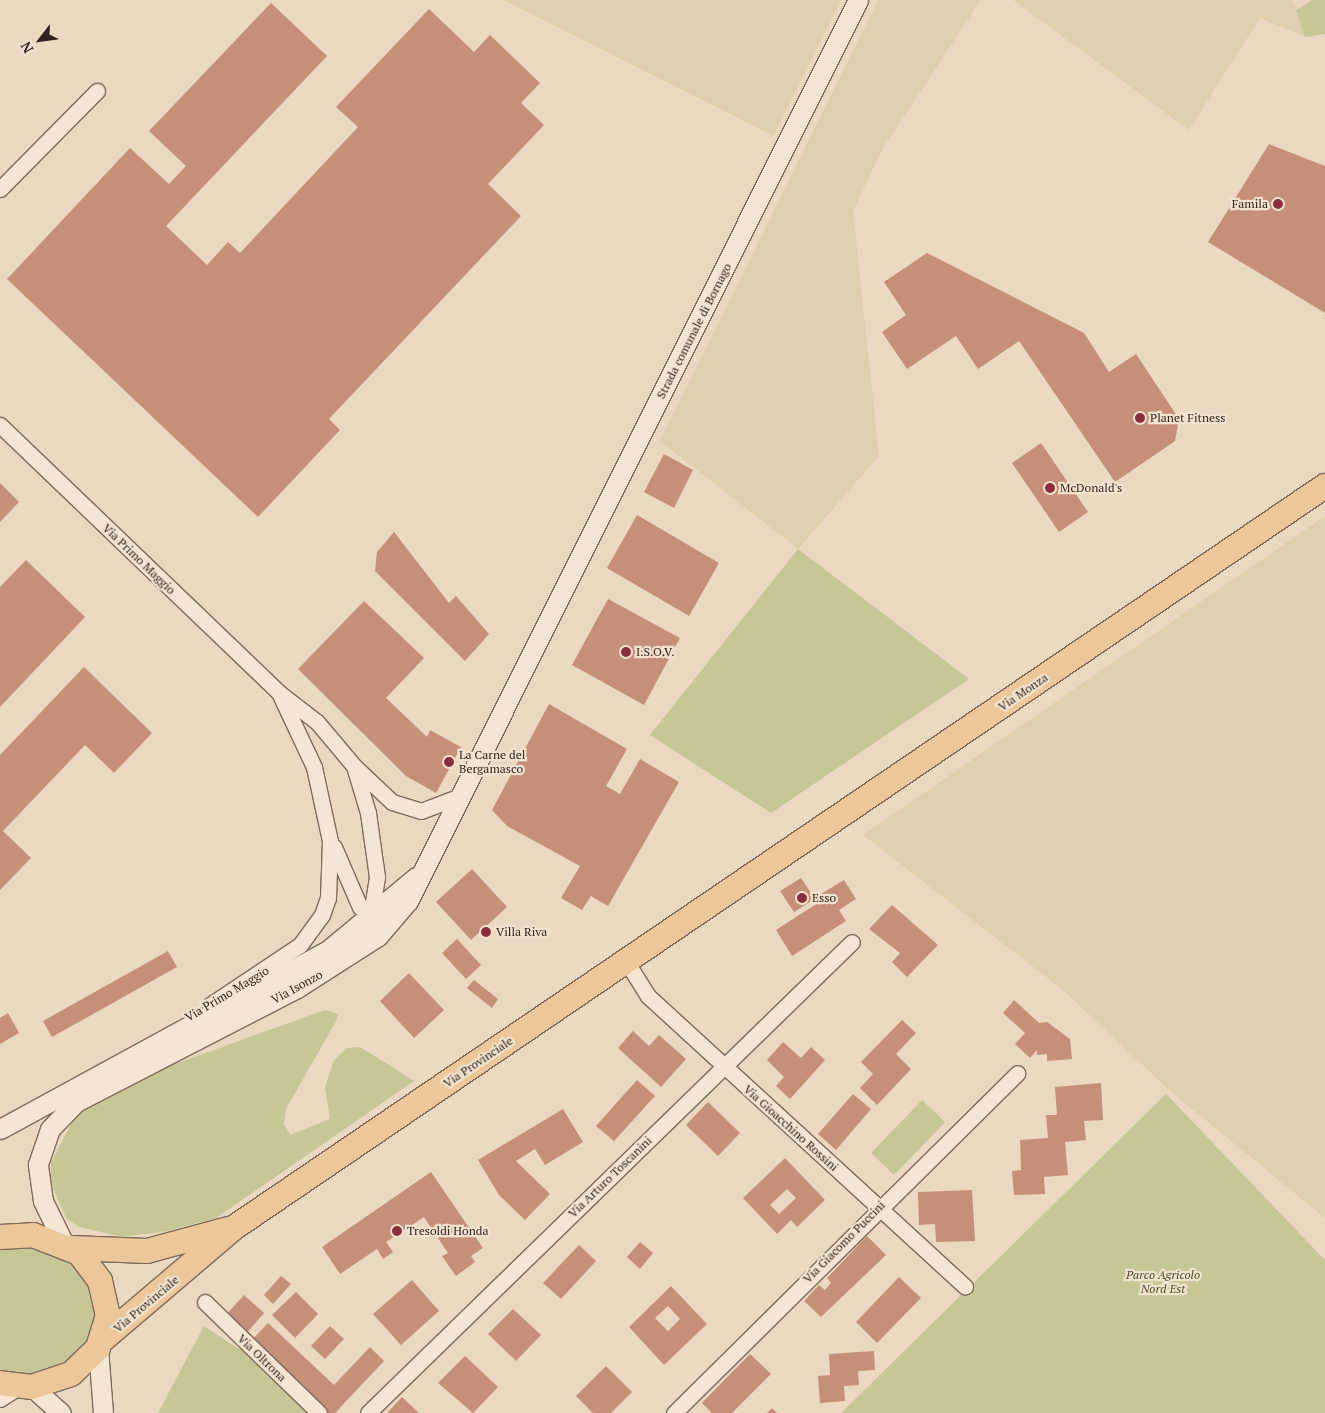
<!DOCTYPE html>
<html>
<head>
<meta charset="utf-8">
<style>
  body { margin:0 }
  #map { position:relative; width:1325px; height:1413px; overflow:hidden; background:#ead8c1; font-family:"PT Serif",serif }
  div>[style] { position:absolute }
  .farmland>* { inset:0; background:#ded0af }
  .green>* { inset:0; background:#c6c696 }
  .building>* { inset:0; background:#c58f79 }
  .roads { filter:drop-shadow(1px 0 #816a5a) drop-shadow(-1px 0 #816a5a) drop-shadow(0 1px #816a5a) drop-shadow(0 -1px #816a5a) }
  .minor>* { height:15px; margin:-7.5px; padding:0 7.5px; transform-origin:7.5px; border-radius:7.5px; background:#f5e6d3 }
  .tertiary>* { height:19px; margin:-9.5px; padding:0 9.5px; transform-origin:9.5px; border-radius:9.5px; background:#f5e6d3 }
  .primary>* { height:24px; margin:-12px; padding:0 12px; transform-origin:12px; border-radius:12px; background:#ebc79a }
  .dots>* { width:14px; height:14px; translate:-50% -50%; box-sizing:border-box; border:2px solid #f2e3cf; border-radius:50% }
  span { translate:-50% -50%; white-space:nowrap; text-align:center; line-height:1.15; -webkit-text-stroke:4.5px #f2e3cf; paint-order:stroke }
  .poi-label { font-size:12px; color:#32241d }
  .right { translate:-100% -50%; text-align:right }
  .left { translate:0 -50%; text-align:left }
  .street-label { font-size:12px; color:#32241d }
  .park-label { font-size:12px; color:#484d25; font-style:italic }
  .north { position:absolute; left:15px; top:15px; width:50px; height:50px; -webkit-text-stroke:4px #f2e3cf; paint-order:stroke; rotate:240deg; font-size:14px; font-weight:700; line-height:20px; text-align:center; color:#32241d }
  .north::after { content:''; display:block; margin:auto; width:18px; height:22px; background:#32241d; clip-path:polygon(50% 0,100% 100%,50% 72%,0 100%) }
</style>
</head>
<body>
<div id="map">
  <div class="farmland">
    <div style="clip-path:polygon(503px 0,842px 0,774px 136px)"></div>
    <div style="clip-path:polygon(878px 0,981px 0,883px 148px,853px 211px,879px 456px,798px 549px,660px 441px)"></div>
    <div style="clip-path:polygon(1013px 0,1293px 0,1305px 37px,1260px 18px,1189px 130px)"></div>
    <div style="clip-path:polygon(1325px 516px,1325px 1218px,1170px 1091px,1063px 990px,863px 835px)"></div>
  </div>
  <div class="green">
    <div style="clip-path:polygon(1312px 0,1325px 0,1325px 34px,1305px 37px,1296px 10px)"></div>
    <div style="clip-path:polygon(798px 549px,969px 679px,771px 813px,650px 735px)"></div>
    <div style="clip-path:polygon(325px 1010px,338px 1014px,336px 1021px,286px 1109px,284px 1124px,290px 1135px,330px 1119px,325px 1087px,333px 1062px,346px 1048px,360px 1047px,414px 1081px,216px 1218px,167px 1231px,123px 1237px,79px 1227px,66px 1218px,51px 1183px,51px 1162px,76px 1115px,95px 1099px,136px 1078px)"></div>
    <div style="clip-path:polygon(1166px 1094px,1325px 1260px,1325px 1413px,841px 1413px)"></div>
    <div style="clip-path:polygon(922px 1100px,945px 1122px,894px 1175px,871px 1153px)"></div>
    <div style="clip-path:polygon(31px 1245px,72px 1262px,91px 1286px,97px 1314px,89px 1343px,65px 1365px,32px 1376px,0 1372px,0 1248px)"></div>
    <div style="clip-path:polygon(204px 1326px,237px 1348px,247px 1350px,314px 1413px,158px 1413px)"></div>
  </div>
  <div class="building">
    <div style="clip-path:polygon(271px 3px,327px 56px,166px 226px,207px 265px,228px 242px,240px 253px,358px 127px,336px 107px,429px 9px,474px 52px,490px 35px,540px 83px,521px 103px,544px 125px,488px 184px,521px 216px,329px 419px,340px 430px,258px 517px,7px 279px,130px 148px,169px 184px,186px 166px,149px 131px)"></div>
    <div style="clip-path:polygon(1269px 144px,1325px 166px,1325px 313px,1208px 242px)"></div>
    <div style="clip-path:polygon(927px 253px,1084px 333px,1109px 372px,1136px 354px,1179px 419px,1175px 441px,1115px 482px,1019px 341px,978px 369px,956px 336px,907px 369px,882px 332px,906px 315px,884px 282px)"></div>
    <div style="clip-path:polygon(1041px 443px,1088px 512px,1059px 532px,1012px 463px)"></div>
    <div style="clip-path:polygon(664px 454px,693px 470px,674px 508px,644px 492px)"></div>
    <div style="clip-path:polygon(0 483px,19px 502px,0 522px)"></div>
    <div style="clip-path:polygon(637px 515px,719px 563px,689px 616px,607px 568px)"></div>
    <div style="clip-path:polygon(394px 532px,449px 603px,456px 596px,489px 634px,465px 661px,375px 571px,377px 552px)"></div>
    <div style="clip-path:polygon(26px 560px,85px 617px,0 707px,0 587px)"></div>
    <div style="clip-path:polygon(608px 599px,680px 638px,644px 705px,572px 665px)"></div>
    <div style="clip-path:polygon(364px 601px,424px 658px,386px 698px,427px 737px,430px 730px,461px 747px,436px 793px,406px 776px,298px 669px)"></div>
    <div style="clip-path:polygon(84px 667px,152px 733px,114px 773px,85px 745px,3px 831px,31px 858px,0 890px,0 755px)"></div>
    <div style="clip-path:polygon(549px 704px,627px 749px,606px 786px,620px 794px,640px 759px,679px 782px,608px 906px,591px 896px,582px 910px,561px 898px,580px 866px,507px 826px,492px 810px)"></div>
    <div style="clip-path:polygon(472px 869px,507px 907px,471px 940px,436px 902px)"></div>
    <div style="clip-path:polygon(801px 878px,815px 899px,794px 912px,780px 891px)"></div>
    <div style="clip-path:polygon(844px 880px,856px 899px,839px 910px,846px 921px,792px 956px,776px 930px,824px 899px,821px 894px)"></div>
    <div style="clip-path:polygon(892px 905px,938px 945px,907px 977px,892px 962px,900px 953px,869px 929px)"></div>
    <div style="clip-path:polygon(457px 939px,481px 965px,466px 979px,442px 953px)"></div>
    <div style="clip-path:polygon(168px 951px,177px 967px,52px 1037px,43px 1021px)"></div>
    <div style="clip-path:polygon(409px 973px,444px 1010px,414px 1038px,380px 1001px)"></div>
    <div style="clip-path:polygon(474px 980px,498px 999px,492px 1008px,467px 988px)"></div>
    <div style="clip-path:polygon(1014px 1000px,1039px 1023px,1047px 1022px,1070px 1039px,1072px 1059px,1047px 1061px,1047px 1054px,1037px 1055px,1037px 1050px,1030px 1058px,1015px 1044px,1025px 1033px,1003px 1013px)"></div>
    <div style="clip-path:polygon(8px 1013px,19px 1033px,0 1044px,0 1018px)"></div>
    <div style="clip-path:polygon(902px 1020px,916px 1033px,896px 1054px,911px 1069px,877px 1105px,860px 1088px,873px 1074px,861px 1062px)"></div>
    <div style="clip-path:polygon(633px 1031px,649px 1046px,659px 1035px,686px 1059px,661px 1087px,618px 1048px)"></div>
    <div style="clip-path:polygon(783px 1042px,801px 1058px,811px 1047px,825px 1060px,790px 1099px,776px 1086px,784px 1077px,767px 1060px)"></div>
    <div style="clip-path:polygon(637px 1080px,655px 1096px,614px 1141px,596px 1126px)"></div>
    <div style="clip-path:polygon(1101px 1083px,1103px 1120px,1084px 1121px,1086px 1140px,1065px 1142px,1068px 1175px,1044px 1177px,1045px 1194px,1014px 1195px,1012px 1171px,1021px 1170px,1020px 1140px,1048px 1138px,1046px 1115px,1057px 1115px,1055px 1087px)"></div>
    <div style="clip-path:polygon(853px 1094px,871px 1109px,836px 1150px,818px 1134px)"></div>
    <div style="clip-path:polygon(708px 1102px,740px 1133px,718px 1156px,686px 1125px)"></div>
    <div style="clip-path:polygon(563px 1109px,583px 1142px,545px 1165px,535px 1149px,516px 1161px,550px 1194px,525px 1220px,499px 1195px,478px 1160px)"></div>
    <div style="clip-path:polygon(evenodd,785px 1158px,825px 1200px,797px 1227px,791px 1220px,777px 1234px,743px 1198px,785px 1158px,787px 1189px,796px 1198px,779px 1214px,770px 1205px,787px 1189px)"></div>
    <div style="clip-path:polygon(431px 1172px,483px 1248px,471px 1256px,475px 1262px,456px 1276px,442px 1256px,448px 1253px,424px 1217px,386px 1242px,393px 1252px,383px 1259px,377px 1249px,340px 1274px,322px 1247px)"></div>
    <div style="clip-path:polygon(972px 1190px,975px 1241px,936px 1242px,935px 1224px,919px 1225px,918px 1192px)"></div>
    <div style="clip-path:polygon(867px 1236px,886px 1255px,821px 1317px,804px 1301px,819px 1285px,825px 1290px,831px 1283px,827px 1278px)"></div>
    <div style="clip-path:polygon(640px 1242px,653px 1253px,640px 1269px,627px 1257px)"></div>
    <div style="clip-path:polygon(579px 1245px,596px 1261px,561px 1299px,543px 1283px)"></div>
    <div style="clip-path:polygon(281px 1276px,291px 1284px,273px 1304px,264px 1295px)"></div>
    <div style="clip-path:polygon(899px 1277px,921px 1298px,877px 1343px,856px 1322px)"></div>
    <div style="clip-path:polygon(412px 1280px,439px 1311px,401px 1345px,373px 1314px)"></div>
    <div style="clip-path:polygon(evenodd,671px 1286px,707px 1324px,664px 1365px,629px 1327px,671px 1286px,668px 1306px,680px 1319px,668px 1331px,655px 1318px,668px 1306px)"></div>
    <div style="clip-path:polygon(296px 1292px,318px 1314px,295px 1338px,272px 1315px)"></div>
    <div style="clip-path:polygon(244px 1295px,264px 1313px,245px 1335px,225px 1316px)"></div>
    <div style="clip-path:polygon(513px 1309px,541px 1335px,516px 1361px,488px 1334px)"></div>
    <div style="clip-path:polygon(268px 1323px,334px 1385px,370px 1347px,384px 1361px,335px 1413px,327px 1413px,250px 1342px)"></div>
    <div style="clip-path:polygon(330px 1326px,344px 1339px,325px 1359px,311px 1346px)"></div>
    <div style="clip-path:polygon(874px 1351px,875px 1370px,858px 1371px,859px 1385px,844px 1386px,845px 1401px,820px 1403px,818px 1376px,830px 1375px,829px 1354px)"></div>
    <div style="clip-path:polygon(750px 1354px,771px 1374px,732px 1413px,712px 1413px,702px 1403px)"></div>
    <div style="clip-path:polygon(465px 1356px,498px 1387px,473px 1413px,438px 1383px)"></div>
    <div style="clip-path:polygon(606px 1366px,632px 1392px,611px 1413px,593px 1413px,576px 1396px)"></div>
    <div style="clip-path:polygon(402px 1397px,419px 1413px,387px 1413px)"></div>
    <div style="clip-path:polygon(772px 1408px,777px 1413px,767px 1413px)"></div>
  </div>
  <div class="roads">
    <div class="minor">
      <div style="left:0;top:189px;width:138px;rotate:-45.3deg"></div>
      <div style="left:0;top:425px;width:385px;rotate:43.8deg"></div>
      <div style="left:278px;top:692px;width:49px;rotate:37.6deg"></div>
      <div style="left:317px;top:722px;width:57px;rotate:49.9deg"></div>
      <div style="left:354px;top:766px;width:49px;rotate:73.4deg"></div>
      <div style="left:368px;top:813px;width:65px;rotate:82deg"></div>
      <div style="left:377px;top:877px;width:51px;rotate:99.1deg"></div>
      <div style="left:369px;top:927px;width:28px;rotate:134deg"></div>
      <div style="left:355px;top:767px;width:51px;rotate:43.4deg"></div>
      <div style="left:392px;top:802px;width:30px;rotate:17deg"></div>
      <div style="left:421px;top:811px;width:40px;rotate:-21deg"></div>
      <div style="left:334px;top:847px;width:65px;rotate:66.6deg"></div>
      <div style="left:360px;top:907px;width:21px;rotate:31deg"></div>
      <div style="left:626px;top:961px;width:41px;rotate:57.8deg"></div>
      <div style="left:648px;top:996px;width:430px;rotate:42.5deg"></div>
      <div style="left:210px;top:1005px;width:108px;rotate:-33.7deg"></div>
      <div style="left:300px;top:945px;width:37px;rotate:-54deg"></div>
      <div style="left:322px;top:915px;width:18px;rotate:-71deg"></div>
      <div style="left:328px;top:898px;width:57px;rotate:-88deg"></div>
      <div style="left:330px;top:841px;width:76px;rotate:-102.2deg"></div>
      <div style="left:314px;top:767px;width:77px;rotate:-115.2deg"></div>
      <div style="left:205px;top:1302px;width:159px;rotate:44.2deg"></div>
      <div style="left:0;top:1399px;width:24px;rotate:-33deg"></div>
      <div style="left:368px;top:1413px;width:675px;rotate:-44.22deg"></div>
      <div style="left:674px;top:1413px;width:483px;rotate:-44.7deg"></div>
    </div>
    <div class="tertiary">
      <div style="left:0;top:1129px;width:372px;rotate:-28.6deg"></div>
      <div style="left:327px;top:951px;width:116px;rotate:-39.7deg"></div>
      <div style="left:64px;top:1244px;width:48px;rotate:-116deg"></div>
      <div style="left:43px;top:1201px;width:37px;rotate:-98deg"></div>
      <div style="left:38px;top:1164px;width:37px;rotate:-71deg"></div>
      <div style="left:50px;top:1129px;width:37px;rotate:-46deg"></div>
      <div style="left:76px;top:1102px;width:249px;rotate:-27.3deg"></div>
      <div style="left:297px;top:988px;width:96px;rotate:-32.7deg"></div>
      <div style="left:378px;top:936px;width:46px;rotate:-49.4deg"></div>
      <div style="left:408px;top:901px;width:1007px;rotate:-63.46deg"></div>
      <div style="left:98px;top:1348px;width:65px;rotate:85.6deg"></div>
      <div style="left:32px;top:1387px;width:39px;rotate:42deg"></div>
    </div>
    <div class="primary">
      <div style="left:0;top:1237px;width:33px;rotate:-3deg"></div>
      <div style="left:33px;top:1235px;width:49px;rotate:21.4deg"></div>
      <div style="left:79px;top:1253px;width:35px;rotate:53deg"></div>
      <div style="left:100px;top:1281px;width:35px;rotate:77deg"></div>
      <div style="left:108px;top:1315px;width:34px;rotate:107deg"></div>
      <div style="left:98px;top:1348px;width:37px;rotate:136deg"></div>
      <div style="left:71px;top:1374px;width:41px;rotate:161.6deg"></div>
      <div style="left:32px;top:1387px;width:32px;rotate:-173deg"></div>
      <div style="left:71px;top:1248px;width:76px;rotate:2.3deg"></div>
      <div style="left:147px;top:1251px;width:84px;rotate:-15.2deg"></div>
      <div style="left:102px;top:1340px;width:175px;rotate:-40.4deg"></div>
      <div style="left:235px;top:1227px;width:1318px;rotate:-34.21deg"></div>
    </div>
  </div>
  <div class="dots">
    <div style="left:1278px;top:204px;background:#8b2f3c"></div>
    <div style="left:1140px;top:418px;background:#8b2f3c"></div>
    <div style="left:1050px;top:488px;background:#8b2f3c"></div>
    <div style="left:626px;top:652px;background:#8b2f3c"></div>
    <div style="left:449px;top:762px;background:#8b2f3c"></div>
    <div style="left:802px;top:898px;background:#8b2f3c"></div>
    <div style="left:486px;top:932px;background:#8b2f3c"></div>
    <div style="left:397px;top:1231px;background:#8b2f3c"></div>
  </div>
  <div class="poi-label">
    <span class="right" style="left:1268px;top:204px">Famila</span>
    <span class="left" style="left:1150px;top:418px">Planet Fitness</span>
    <span class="left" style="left:1060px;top:488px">McDonald's</span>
    <span class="left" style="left:636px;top:652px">I.S.O.V.</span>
    <span class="left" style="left:459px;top:762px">La Carne del<br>Bergamasco</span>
    <span class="left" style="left:812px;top:898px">Esso</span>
    <span class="left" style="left:496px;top:932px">Villa Riva</span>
    <span class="left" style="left:407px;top:1231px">Tresoldi Honda</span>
  </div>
  <div class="street-label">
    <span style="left:694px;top:331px;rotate:-63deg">Strada comunale di Bornago</span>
    <span style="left:139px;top:559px;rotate:44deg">Via Primo Maggio</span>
    <span style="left:1023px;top:692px;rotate:-34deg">Via Monza</span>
    <span style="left:297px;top:987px;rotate:-29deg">Via Isonzo</span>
    <span style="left:227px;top:994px;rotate:-31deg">Via Primo Maggio</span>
    <span style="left:478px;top:1062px;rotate:-34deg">Via Provinciale</span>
    <span style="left:791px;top:1128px;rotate:42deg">Via Gioacchino Rossini</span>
    <span style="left:610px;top:1177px;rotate:-44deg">Via Arturo Toscanini</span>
    <span style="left:844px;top:1242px;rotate:-45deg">Via Giacomo Puccini</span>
    <span style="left:146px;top:1304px;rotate:-40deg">Via Provinciale</span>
    <span style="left:262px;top:1358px;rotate:44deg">Via Oltrona</span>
  </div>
  <div class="park-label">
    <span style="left:1163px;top:1282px">Parco Agricolo<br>Nord Est</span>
  </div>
  <div class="north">N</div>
</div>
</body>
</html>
